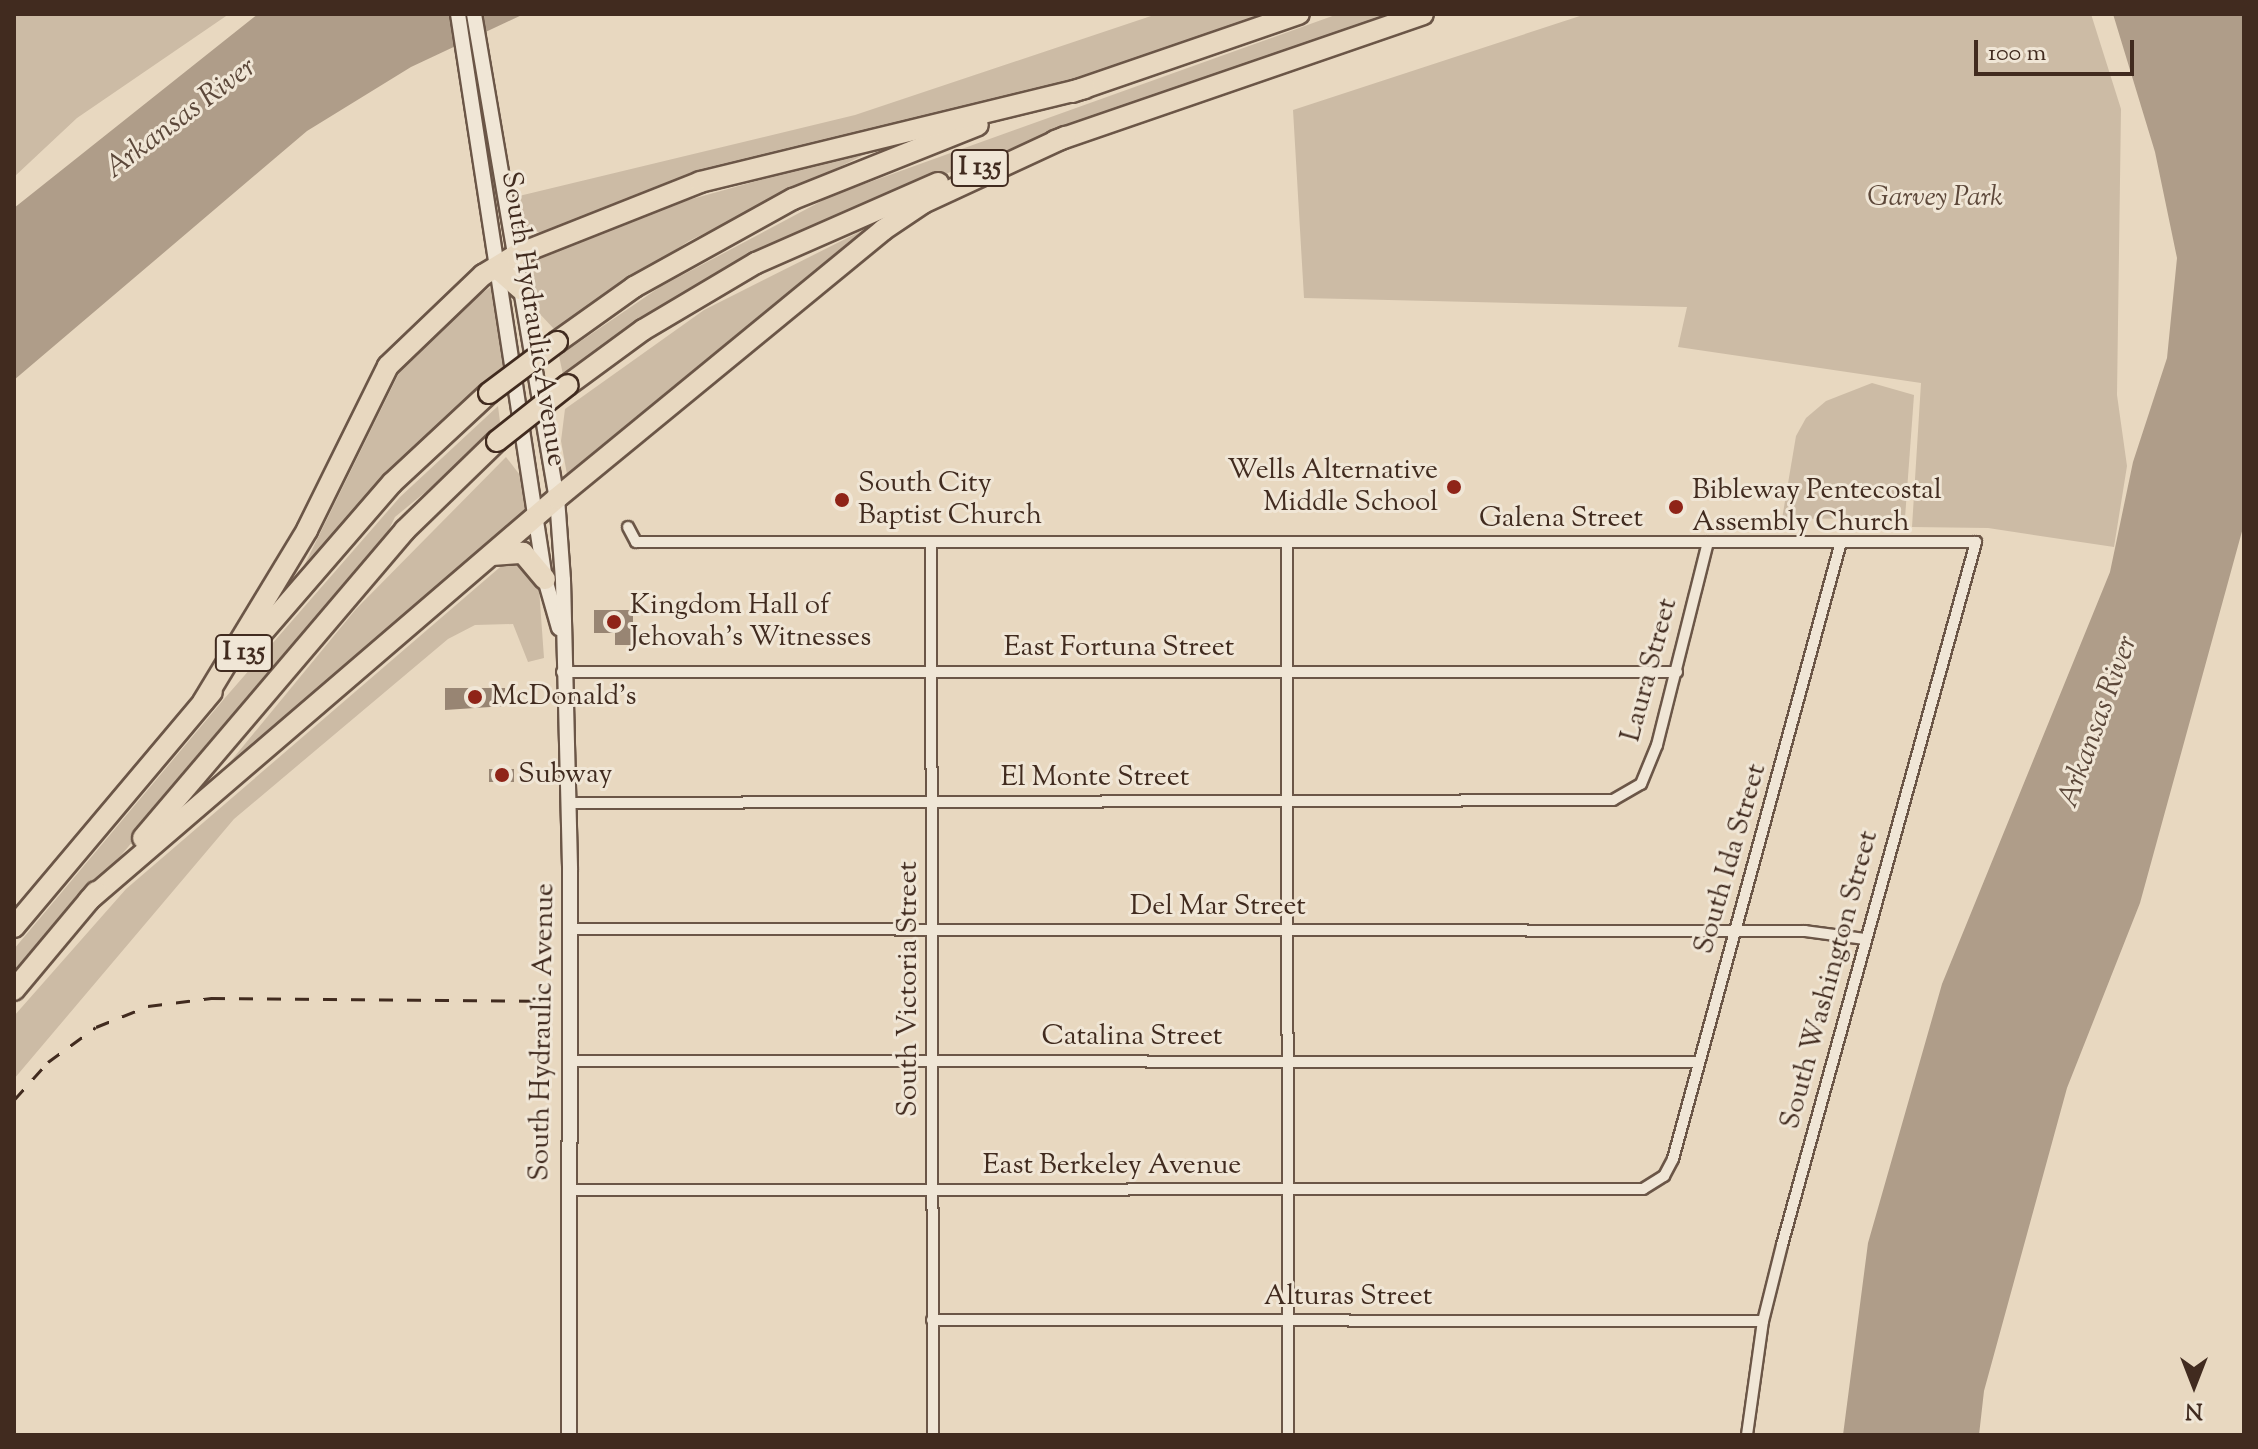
<!DOCTYPE html>
<html>
<head>
<meta charset="utf-8">
<style>
  body { margin:0 }
  #map { position:relative; width:2258px; height:1449px; overflow:hidden; background:#e8d8c0; font-family:"Sorts Mill Goudy",serif }
  div>[style] { position:absolute }
  .green>* { inset:0; background:#ccbba5 }
  .water>* { inset:0; background:#af9d89 }
  .building>* { inset:0; background:#988573 }
  .roads { filter:drop-shadow(2px 0 #6b5647) drop-shadow(-2px 0 #6b5647) drop-shadow(0 2px #6b5647) drop-shadow(0 -2px #6b5647) }
  .street>* { height:10px; margin:-5px; padding:0 5px; transform-origin:5px; border-radius:5px; background:#f0e6d6 }
  .secondary>* { height:14px; margin:-7px; padding:0 7px; transform-origin:7px; border-radius:7px; background:#f0e6d6 }
  .highway>* { height:20px; margin:-10px; padding:0 10px; transform-origin:10px; border-radius:10px; background:#e8d8c0 }
  .rail>* { height:3px; margin-top:-1.5px; transform-origin:0; background:repeating-linear-gradient(90deg,#412b1f 0 14px,transparent 0 28px) }
  .bridges { filter:drop-shadow(2px 0 #412b1f) drop-shadow(-2px 0 #412b1f) drop-shadow(0 2px #412b1f) drop-shadow(0 -2px #412b1f) }
  .highway-bridge>* { height:20px; margin:-10px; padding:0 10px; transform-origin:10px; border-radius:10px; background:#e8d8c0 }
  .dots>* { width:22px; height:22px; translate:-50% -50%; box-sizing:border-box; border:4px solid #f0e6d6; border-radius:50% }
  span { translate:-50% -50%; white-space:nowrap; text-align:center; line-height:1.15; -webkit-text-stroke:6px #f0e6d6; paint-order:stroke }
  .shield-label span { padding:2px 6px; background:#f0e6d6; border:2px solid; border-radius:6px; -webkit-text-stroke-width:0 }
  .shield-label { font-size:26px; color:#412b1f; font-weight:700 }
  .park-label { font-size:28px; color:#5d483a; font-style:italic }
  .street-label { font-size:28px; color:#412b1f }
  .poi-label { font-size:28px; color:#412b1f }
  .right { translate:-100% -50%; text-align:right }
  .left { translate:0 -50%; text-align:left }
  .water-label { font-size:30px; color:#5c483a; font-style:italic }
  .frame { position:absolute; inset:0; border:16px solid #412b1f; pointer-events:none }
  .north { position:absolute; left:2154px; top:1345px; width:80px; height:80px; -webkit-text-stroke:6px #f0e6d6; paint-order:stroke; rotate:180deg; font-size:22px; font-weight:700; line-height:32px; text-align:center; color:#412b1f }
  .north::after { content:''; display:block; margin:auto; width:28px; height:36px; background:#412b1f; clip-path:polygon(50% 0,100% 100%,50% 72%,0 100%) }
  .scale { position:absolute; left:1974px; top:40px; width:160px; height:36px; box-sizing:border-box; border:4px solid #412b1f; border-top:0; padding-left:10px; font-size:24px; line-height:28px; white-space:nowrap; color:#412b1f; -webkit-text-stroke:6px #f0e6d6; paint-order:stroke }
</style>
</head>
<body>
<div id="map">
  <div class="green">
    <div style="clip-path:polygon(14px 14px,229px 14px,77px 118px,14px 177px)"></div>
    <div style="clip-path:polygon(1157px 14px,1265px 14px,1055px 88px,542px 234px,524px 225px,521px 214px,519px 196px,855px 115px)"></div>
    <div style="clip-path:polygon(1338px 14px,1397px 14px,1025px 143px,835px 217px,778px 244px,564px 379px,559px 356px,660px 287px,831px 196px)"></div>
    <div style="clip-path:polygon(1586px 14px,2091px 14px,2121px 109px,2117px 395px,2127px 466px,2114px 547px,1988px 528px,1912px 527px,1921px 383px,1678px 347px,1687px 307px,1304px 298px,1293px 110px)"></div>
    <div style="clip-path:polygon(882px 146px,689px 241px,554px 329px,539px 313px,531px 277px,536px 258px,681px 202px)"></div>
    <div style="clip-path:polygon(885px 219px,568px 480px,561px 441px,565px 409px,704px 310px)"></div>
    <div style="clip-path:polygon(492px 286px,509px 365px,423px 442px,299px 576px,402px 367px,443px 322px)"></div>
    <div style="clip-path:polygon(1872px 383px,1914px 395px,1905px 518px,1782px 519px,1796px 436px,1806px 418px,1826px 401px)"></div>
    <div style="clip-path:polygon(498px 406px,501px 430px,395px 517px,379px 550px,14px 982px,14px 949px,224px 699px,400px 497px)"></div>
    <div style="clip-path:polygon(506px 457px,526px 483px,532px 512px,212px 784px,356px 609px)"></div>
    <div style="clip-path:polygon(506px 562px,532px 571px,539px 588px,544px 658px,528px 662px,513px 624px,475px 625px,448px 639px,234px 819px,14px 1079px,14px 1016px,126px 889px)"></div>
  </div>
  <div class="water">
    <div style="clip-path:polygon(258px 14px,524px 14px,411px 67px,307px 131px,14px 380px,14px 208px)"></div>
    <div style="clip-path:polygon(2113px 14px,2244px 14px,2244px 524px,2140px 903px,2067px 1088px,1984px 1391px,1979px 1435px,1843px 1435px,1868px 1243px,1942px 984px,2110px 572px,2133px 462px,2167px 358px,2177px 258px,2155px 152px)"></div>
  </div>
  <div class="building">
    <div style="clip-path:polygon(594px 610px,633px 610px,633px 645px,615px 645px,615px 633px,594px 633px)"></div>
    <div style="clip-path:polygon(445px 688px,505px 688px,505px 706px,445px 710px)"></div>
    <div style="clip-path:polygon(489px 769px,514px 769px,514px 782px,489px 782px)"></div>
  </div>
  <div class="roads">
    <div class="street">
      <div style="left:628px;top:527px;width:17px;rotate:62deg"></div>
      <div style="left:636px;top:542px;width:1340px"></div>
      <div style="left:1976px;top:542px;width:729px;rotate:105.43deg"></div>
      <div style="left:1782px;top:1245px;width:78px;rotate:104deg"></div>
      <div style="left:1763px;top:1321px;width:115px;rotate:98deg"></div>
      <div style="left:1287px;top:542px;width:893px;rotate:89.94deg"></div>
      <div style="left:931px;top:544px;width:891px;rotate:89.87deg"></div>
      <div style="left:562px;top:672px;width:1115px"></div>
      <div style="left:568px;top:803px;width:1045px;rotate:-0.16deg"></div>
      <div style="left:1613px;top:800px;width:32px;rotate:-30deg"></div>
      <div style="left:1641px;top:784px;width:42px;rotate:-67.7deg"></div>
      <div style="left:1657px;top:745px;width:209px;rotate:-75.9deg"></div>
      <div style="left:570px;top:929px;width:1235px;rotate:0.09deg"></div>
      <div style="left:1805px;top:931px;width:61px;rotate:7.6deg"></div>
      <div style="left:568px;top:1061px;width:1128px;rotate:0.05deg"></div>
      <div style="left:567px;top:1190px;width:1076px;rotate:-0.05deg"></div>
      <div style="left:1643px;top:1189px;width:25px;rotate:-32deg"></div>
      <div style="left:1664px;top:1176px;width:19px;rotate:-62deg"></div>
      <div style="left:1673px;top:1159px;width:639px;rotate:-74.77deg"></div>
      <div style="left:932px;top:1320px;width:831px;rotate:0.07deg"></div>
    </div>
    <div class="secondary">
      <div style="left:458px;top:14px;width:572px;rotate:81.25deg"></div>
      <div style="left:545px;top:579px;width:51px;rotate:74.1deg"></div>
      <div style="left:474px;top:14px;width:491px;rotate:80.3deg"></div>
      <div style="left:557px;top:498px;width:82px;rotate:85.8deg"></div>
      <div style="left:563px;top:580px;width:290px;rotate:88.6deg"></div>
      <div style="left:570px;top:870px;width:565px;rotate:90.1deg"></div>
    </div>
    <div class="highway">
      <div style="left:1072px;top:92px;width:240px;rotate:-19deg"></div>
      <div style="left:1055px;top:141px;width:389px;rotate:-19deg"></div>
      <div style="left:499px;top:270px;width:30px;rotate:41deg"></div>
      <div style="left:557px;top:342px;width:95px;rotate:-35.5deg"></div>
      <div style="left:634px;top:287px;width:182px;rotate:-29deg"></div>
      <div style="left:793px;top:199px;width:199px;rotate:-21.8deg"></div>
      <div style="left:568px;top:385px;width:93px;rotate:-36.3deg"></div>
      <div style="left:643px;top:330px;width:131px;rotate:-30.7deg"></div>
      <div style="left:756px;top:263px;width:199px;rotate:-23.7deg"></div>
      <div style="left:492px;top:555px;width:31px;rotate:-4deg"></div>
      <div style="left:523px;top:553px;width:34px;rotate:50deg"></div>
      <div style="left:256px;top:640px;width:208px;rotate:-49.1deg"></div>
      <div style="left:392px;top:483px;width:132px;rotate:-42.9deg"></div>
      <div style="left:203px;top:702px;width:201px;rotate:-58.8deg"></div>
      <div style="left:307px;top:530px;width:183px;rotate:-63.7deg"></div>
      <div style="left:388px;top:366px;width:132px;rotate:-43.8deg"></div>
      <div style="left:483px;top:275px;width:39px;rotate:-31deg"></div>
      <div style="left:516px;top:255px;width:198px;rotate:-21.6deg"></div>
      <div style="left:700px;top:182px;width:396px;rotate:-13.7deg"></div>
      <div style="left:143px;top:838px;width:404px;rotate:-49.6deg"></div>
      <div style="left:405px;top:530px;width:128px;rotate:-44.1deg"></div>
      <div style="left:89px;top:900px;width:617px;rotate:-40.66deg"></div>
      <div style="left:557px;top:498px;width:422px;rotate:-39.4deg"></div>
      <div style="left:883px;top:230px;width:48px;rotate:-34deg"></div>
      <div style="left:923px;top:203px;width:157px;rotate:-24.9deg"></div>
      <div style="left:14px;top:927px;width:307px;rotate:-49.9deg"></div>
      <div style="left:14px;top:990px;width:128px;rotate:-50.1deg"></div>
    </div>
  </div>
  <div class="rail">
    <div style="left:14px;top:1100px;width:51px;rotate:-48.2deg"></div>
    <div style="left:48px;top:1062px;width:59px;rotate:-36.1deg"></div>
    <div style="left:96px;top:1027px;width:56px;rotate:-22deg"></div>
    <div style="left:148px;top:1006px;width:64px;rotate:-7.2deg"></div>
    <div style="left:211px;top:998px;width:322px;rotate:0.5deg"></div>
  </div>
  <div class="bridges">
    <div class="highway-bridge">
      <div style="left:489px;top:393px;width:85px;rotate:-36.9deg"></div>
      <div style="left:497px;top:441px;width:90px;rotate:-38.3deg"></div>
    </div>
  </div>
  <div class="dots">
    <div style="left:1454px;top:487px;background:#8f2418"></div>
    <div style="left:842px;top:500px;background:#8f2418"></div>
    <div style="left:1676px;top:507px;background:#8f2418"></div>
    <div style="left:614px;top:622px;background:#8f2418"></div>
    <div style="left:475px;top:697px;background:#8f2418"></div>
    <div style="left:502px;top:775px;background:#8f2418"></div>
  </div>
  <div class="shield-label">
    <span style="left:980px;top:168px">I 135</span>
    <span style="left:244px;top:653px">I 135</span>
  </div>
  <div class="park-label">
    <span style="left:1935px;top:198px">Garvey Park</span>
  </div>
  <div class="street-label">
    <span style="left:533px;top:319px;rotate:81deg">South Hydraulic Avenue</span>
    <span style="left:1561px;top:519px">Galena Street</span>
    <span style="left:1119px;top:648px">East Fortuna Street</span>
    <span style="left:1650px;top:670px;rotate:-75deg">Laura Street</span>
    <span style="left:1095px;top:778px">El Monte Street</span>
    <span style="left:1731px;top:859px;rotate:-74deg">South Ida Street</span>
    <span style="left:1218px;top:907px">Del Mar Street</span>
    <span style="left:1830px;top:980px;rotate:-75deg">South Washington Street</span>
    <span style="left:909px;top:989px;rotate:-90deg">South Victoria Street</span>
    <span style="left:543px;top:1032px;rotate:-89deg">South Hydraulic Avenue</span>
    <span style="left:1132px;top:1037px">Catalina Street</span>
    <span style="left:1112px;top:1166px">East Berkeley Avenue</span>
    <span style="left:1348px;top:1297px">Alturas Street</span>
  </div>
  <div class="poi-label">
    <span class="right" style="left:1438px;top:487px">Wells Alternative<br>Middle School</span>
    <span class="left" style="left:858px;top:500px">South City<br>Baptist Church</span>
    <span class="left" style="left:1692px;top:507px">Bibleway Pentecostal<br>Assembly Church</span>
    <span class="left" style="left:630px;top:622px">Kingdom Hall of<br>Jehovah's Witnesses</span>
    <span class="left" style="left:491px;top:697px">McDonald's</span>
    <span class="left" style="left:518px;top:775px">Subway</span>
  </div>
  <div class="water-label">
    <span style="left:181px;top:119px;rotate:-37deg">Arkansas River</span>
    <span style="left:2099px;top:722px;rotate:-70deg">Arkansas River</span>
  </div>
  <div class="frame"></div>
  <div class="north">N</div>
  <div class="scale">100 m</div>
</div>
</body>
</html>
